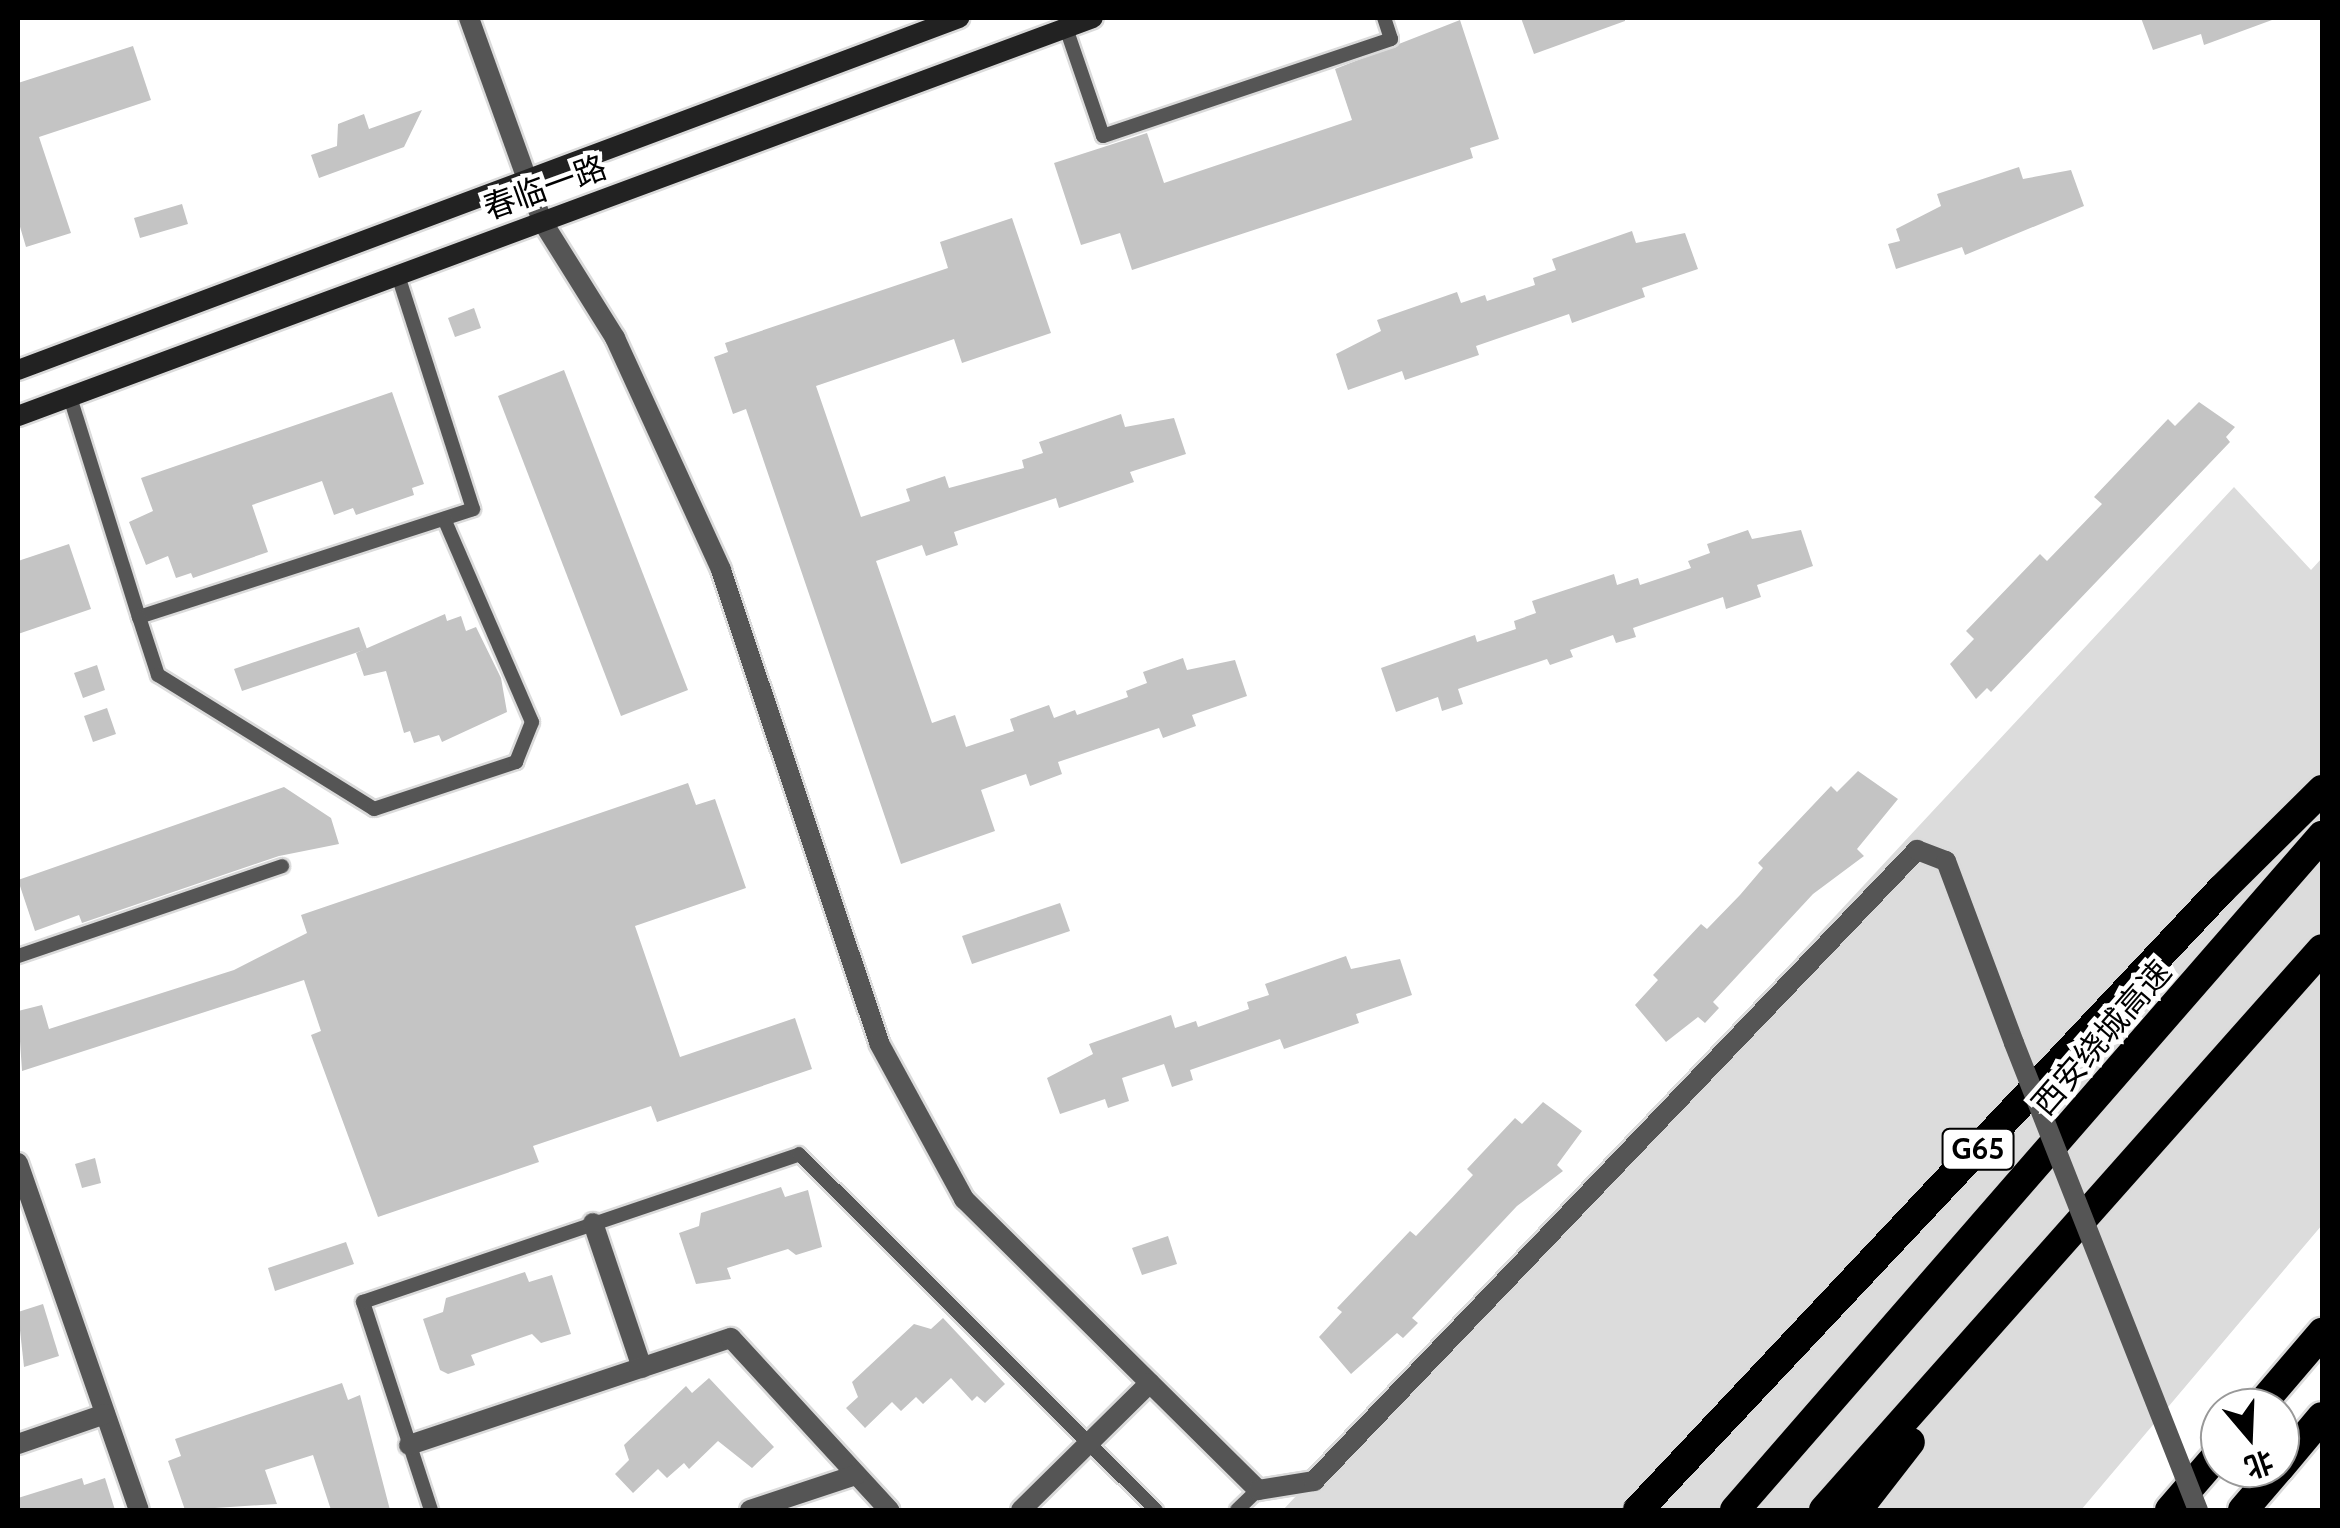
<!DOCTYPE html>
<html>
<head>
<meta charset="utf-8">
<style>
  body { margin:0 }
  #map { position:relative; width:2340px; height:1528px; overflow:hidden; background:#fff; font-family:Cabin,"Noto Sans SC",sans-serif }
  div>[style] { position:absolute }
  .green>* { inset:0; background:#dcdcdc }
  .building>* { inset:0; background:#c4c4c4 }
  .roads { filter:drop-shadow(2px 0 #dbdbdb) drop-shadow(-2px 0 #dbdbdb) drop-shadow(0 2px #dbdbdb) drop-shadow(0 -2px #dbdbdb) }
  .lane>* { height:14px; margin:-7px; padding:0 7px; transform-origin:7px; border-radius:7px; background:#555 }
  .street>* { height:20px; margin:-10px; padding:0 10px; transform-origin:10px; border-radius:10px; background:#555 }
  .secondary>* { height:20px; margin:-10px; padding:0 10px; transform-origin:10px; border-radius:10px; background:#222 }
  .highway>* { height:30px; margin:-15px; padding:0 15px; transform-origin:15px; border-radius:15px; background:#000 }
  .street-bridge>* { height:20px; margin:-10px; padding:0 10px; transform-origin:10px; border-radius:10px; background:#555 }
  span { translate:-50% -50%; white-space:nowrap; text-align:center; line-height:1.15; -webkit-text-stroke:9px #fff; paint-order:stroke }
  .shield-label span { padding:2px 8px; background:#fff; border:2px solid; border-radius:8px; -webkit-text-stroke-width:0 }
  .shield-label { font-size:30px; color:#000; font-weight:700 }
  .street-label { font-size:32px; color:#000 }
  .frame { position:absolute; inset:0; border:20px solid #000; pointer-events:none }
  .north { position:absolute; left:2200px; top:1388px; width:100px; height:100px; box-sizing:border-box; background:#fff; border:2px solid #999; border-radius:50%; rotate:161deg; font-size:28px; font-weight:700; line-height:40px; text-align:center; color:#000 }
  .north::after { content:''; display:block; margin:auto; width:35px; height:45px; background:#000; clip-path:polygon(50% 0,100% 100%,50% 72%,0 100%) }
</style>
</head>
<body>
<div id="map">
  <div class="green">
    <div style="clip-path:polygon(2234px 487px,2311px 570px,2322px 558px,2322px 1225px,2081px 1510px,1283px 1510px)"></div>
  </div>
  <div class="building">
    <div style="clip-path:polygon(1521px 18px,1625px 18px,1625px 21px,1534px 54px)"></div>
    <div style="clip-path:polygon(2141px 18px,2271px 18px,2272px 20px,2204px 45px,2201px 34px,2153px 50px)"></div>
    <div style="clip-path:polygon(1460px 20px,1499px 139px,1470px 148px,1473px 158px,1132px 270px,1120px 233px,1081px 245px,1054px 163px,1147px 133px,1164px 183px,1352px 120px,1335px 69px)"></div>
    <div style="clip-path:polygon(133px 46px,151px 100px,39px 137px,71px 233px,26px 247px,18px 220px,18px 83px)"></div>
    <div style="clip-path:polygon(422px 110px,404px 147px,319px 178px,311px 155px,337px 146px,338px 124px,364px 114px,369px 129px)"></div>
    <div style="clip-path:polygon(2019px 167px,2023px 179px,2071px 170px,2084px 206px,1965px 255px,1962px 247px,1896px 269px,1888px 244px,1900px 241px,1896px 229px,1941px 206px,1937px 194px)"></div>
    <div style="clip-path:polygon(182px 204px,188px 224px,140px 238px,134px 218px)"></div>
    <div style="clip-path:polygon(1012px 218px,1051px 333px,962px 363px,954px 339px,816px 386px,861px 517px,910px 501px,906px 489px,945px 476px,949px 488px,1024px 468px,1022px 460px,1043px 453px,1039px 442px,1121px 414px,1125px 427px,1174px 418px,1186px 454px,1130px 472px,1134px 482px,1059px 508px,1056px 498px,954px 532px,958px 545px,926px 556px,922px 545px,876px 561px,932px 723px,955px 715px,966px 747px,1014px 731px,1010px 719px,1049px 705px,1054px 718px,1075px 710px,1077px 715px,1128px 697px,1126px 691px,1147px 683px,1143px 672px,1183px 658px,1187px 670px,1235px 660px,1247px 696px,1192px 715px,1196px 726px,1163px 738px,1159px 728px,1058px 762px,1062px 774px,1030px 786px,1026px 774px,981px 790px,995px 831px,901px 864px,746px 409px,733px 414px,714px 357px,728px 352px,725px 343px,948px 268px,940px 242px)"></div>
    <div style="clip-path:polygon(1632px 231px,1636px 243px,1685px 233px,1698px 269px,1642px 288px,1645px 297px,1572px 323px,1569px 314px,1476px 346px,1479px 355px,1405px 380px,1402px 371px,1348px 390px,1336px 354px,1381px 331px,1377px 320px,1457px 292px,1461px 303px,1485px 295px,1487px 301px,1535px 285px,1533px 278px,1556px 270px,1552px 259px)"></div>
    <div style="clip-path:polygon(474px 308px,481px 328px,455px 337px,448px 318px)"></div>
    <div style="clip-path:polygon(564px 370px,688px 690px,621px 716px,498px 396px)"></div>
    <div style="clip-path:polygon(392px 392px,424px 484px,412px 488px,414px 495px,356px 515px,353px 508px,334px 515px,322px 481px,252px 505px,268px 552px,193px 578px,191px 573px,176px 578px,168px 556px,146px 565px,129px 522px,153px 511px,141px 478px)"></div>
    <div style="clip-path:polygon(2199px 402px,2235px 427px,2226px 437px,2230px 442px,1991px 692px,1987px 688px,1976px 699px,1950px 664px,1974px 639px,1966px 631px,2040px 554px,2047px 561px,2102px 504px,2094px 497px,2168px 419px,2175px 426px)"></div>
    <div style="clip-path:polygon(1748px 530px,1752px 539px,1801px 530px,1813px 566px,1757px 585px,1761px 597px,1726px 609px,1723px 597px,1633px 628px,1636px 637px,1616px 643px,1613px 635px,1570px 650px,1573px 657px,1550px 665px,1547px 659px,1458px 689px,1463px 704px,1442px 711px,1438px 697px,1396px 712px,1381px 668px,1475px 635px,1477px 642px,1516px 629px,1514px 621px,1536px 613px,1532px 601px,1614px 574px,1617px 585px,1638px 578px,1640px 585px,1691px 568px,1688px 561px,1710px 553px,1707px 544px)"></div>
    <div style="clip-path:polygon(69px 544px,91px 609px,18px 634px,18px 561px)"></div>
    <div style="clip-path:polygon(445px 614px,447px 621px,461px 616px,466px 631px,476px 627px,501px 678px,507px 712px,442px 742px,439px 735px,414px 743px,410px 731px,404px 733px,386px 671px,364px 676px,356px 653px)"></div>
    <div style="clip-path:polygon(359px 627px,367px 649px,242px 691px,234px 669px)"></div>
    <div style="clip-path:polygon(97px 665px,105px 690px,83px 698px,74px 673px)"></div>
    <div style="clip-path:polygon(107px 708px,116px 734px,93px 742px,84px 716px)"></div>
    <div style="clip-path:polygon(1858px 771px,1898px 799px,1857px 849px,1864px 856px,1813px 894px,1713px 1002px,1719px 1008px,1705px 1023px,1698px 1017px,1666px 1042px,1635px 1005px,1658px 980px,1653px 975px,1701px 924px,1707px 929px,1740px 895px,1763px 868px,1758px 863px,1831px 786px,1837px 792px)"></div>
    <div style="clip-path:polygon(688px 783px,696px 805px,715px 799px,746px 888px,635px 926px,680px 1057px,795px 1018px,812px 1069px,657px 1122px,651px 1106px,533px 1146px,539px 1162px,378px 1217px,311px 1035px,321px 1031px,304px 980px,22px 1071px,18px 1011px,42px 1005px,49px 1029px,234px 970px,307px 933px,301px 915px)"></div>
    <div style="clip-path:polygon(284px 787px,331px 818px,339px 844px,279px 856px,82px 923px,79px 915px,35px 931px,18px 880px)"></div>
    <div style="clip-path:polygon(1060px 903px,1070px 931px,972px 964px,962px 936px)"></div>
    <div style="clip-path:polygon(1346px 956px,1351px 969px,1400px 959px,1412px 995px,1356px 1014px,1359px 1023px,1284px 1049px,1280px 1039px,1190px 1070px,1193px 1080px,1172px 1087px,1164px 1064px,1122px 1078px,1129px 1101px,1108px 1108px,1105px 1099px,1060px 1114px,1047px 1078px,1093px 1054px,1089px 1044px,1171px 1015px,1175px 1028px,1196px 1021px,1198px 1027px,1249px 1009px,1247px 1002px,1269px 995px,1265px 984px)"></div>
    <div style="clip-path:polygon(1543px 1102px,1582px 1131px,1557px 1165px,1563px 1171px,1517px 1206px,1412px 1318px,1418px 1323px,1403px 1338px,1397px 1333px,1351px 1374px,1319px 1337px,1342px 1312px,1337px 1308px,1410px 1231px,1416px 1236px,1449px 1201px,1473px 1175px,1467px 1169px,1515px 1118px,1522px 1124px)"></div>
    <div style="clip-path:polygon(95px 1158px,101px 1183px,82px 1188px,75px 1164px)"></div>
    <div style="clip-path:polygon(781px 1187px,785px 1197px,808px 1190px,822px 1247px,796px 1255px,788px 1249px,727px 1268px,731px 1279px,696px 1284px,679px 1233px,699px 1226px,701px 1213px)"></div>
    <div style="clip-path:polygon(1168px 1236px,1177px 1264px,1142px 1275px,1132px 1248px)"></div>
    <div style="clip-path:polygon(346px 1242px,354px 1264px,275px 1291px,268px 1268px)"></div>
    <div style="clip-path:polygon(525px 1272px,529px 1282px,552px 1275px,571px 1334px,541px 1343px,532px 1334px,471px 1355px,475px 1365px,448px 1374px,440px 1370px,423px 1319px,443px 1312px,446px 1298px)"></div>
    <div style="clip-path:polygon(43px 1304px,59px 1356px,24px 1367px,18px 1312px)"></div>
    <div style="clip-path:polygon(943px 1318px,1005px 1384px,985px 1403px,977px 1396px,972px 1401px,951px 1378px,923px 1404px,916px 1397px,901px 1411px,892px 1402px,865px 1428px,846px 1408px,858px 1397px,852px 1382px,914px 1324px,931px 1329px)"></div>
    <div style="clip-path:polygon(709px 1378px,774px 1447px,752px 1468px,718px 1441px,689px 1469px,684px 1463px,667px 1478px,658px 1469px,633px 1493px,615px 1474px,629px 1460px,624px 1445px,686px 1386px,692px 1393px)"></div>
    <div style="clip-path:polygon(342px 1383px,348px 1400px,360px 1395px,390px 1510px,331px 1510px,313px 1455px,265px 1470px,277px 1504px,185px 1510px,168px 1461px,181px 1456px,175px 1439px)"></div>
    <div style="clip-path:polygon(82px 1478px,84px 1485px,105px 1478px,115px 1510px,18px 1510px,18px 1498px)"></div>
  </div>
  <div class="roads">
    <div class="lane">
      <div style="left:1066px;top:28px;width:114px;rotate:71.1deg"></div>
      <div style="left:1103px;top:136px;width:304px;rotate:-18.6deg"></div>
      <div style="left:1391px;top:39px;width:22px;rotate:-108deg"></div>
      <div style="left:70px;top:397px;width:231px;rotate:72.6deg"></div>
      <div style="left:139px;top:617px;width:351px;rotate:-17.9deg"></div>
      <div style="left:473px;top:509px;width:246px;rotate:-107.8deg"></div>
      <div style="left:139px;top:617px;width:61px;rotate:71.9deg"></div>
      <div style="left:158px;top:675px;width:254px;rotate:31.8deg"></div>
      <div style="left:374px;top:809px;width:150px;rotate:-18.3deg"></div>
      <div style="left:516px;top:762px;width:43px;rotate:-68.2deg"></div>
      <div style="left:532px;top:722px;width:221px;rotate:-113.4deg"></div>
      <div style="left:18px;top:956px;width:279px;rotate:-18.8deg"></div>
      <div style="left:431px;top:1510px;width:219px;rotate:-108.1deg"></div>
      <div style="left:363px;top:1302px;width:460px;rotate:-18.7deg"></div>
      <div style="left:799px;top:1154px;width:504px;rotate:44.92deg"></div>
      <div style="left:1237px;top:1510px;width:29px;rotate:-44deg"></div>
    </div>
    <div class="street">
      <div style="left:469px;top:18px;width:216px;rotate:70.2deg"></div>
      <div style="left:542px;top:221px;width:138px;rotate:58deg"></div>
      <div style="left:615px;top:338px;width:255px;rotate:65.4deg"></div>
      <div style="left:721px;top:570px;width:499px;rotate:71.5deg"></div>
      <div style="left:879px;top:1043px;width:178px;rotate:61.4deg"></div>
      <div style="left:964px;top:1199px;width:414px;rotate:44.7deg"></div>
      <div style="left:1258px;top:1490px;width:57px;rotate:-9.1deg"></div>
      <div style="left:1314px;top:1481px;width:873px;rotate:-46.3deg"></div>
      <div style="left:1917px;top:850px;width:31px;rotate:21deg"></div>
      <div style="left:1946px;top:861px;width:194px;rotate:69.5deg"></div>
      <div style="left:18px;top:1163px;width:367px;rotate:70.8deg"></div>
      <div style="left:593px;top:1223px;width:153px;rotate:71.3deg"></div>
      <div style="left:18px;top:1444px;width:92px;rotate:-19deg"></div>
      <div style="left:409px;top:1445px;width:339px;rotate:-18.4deg"></div>
      <div style="left:731px;top:1338px;width:234px;rotate:47.4deg"></div>
      <div style="left:750px;top:1510px;width:112px;rotate:-18.3deg"></div>
      <div style="left:1021px;top:1510px;width:181px;rotate:-44.6deg"></div>
    </div>
    <div class="secondary">
      <div style="left:18px;top:370px;width:1005px;rotate:-20.51deg"></div>
      <div style="left:18px;top:416px;width:1146px;rotate:-20.32deg"></div>
    </div>
    <div class="highway">
      <div style="left:2258px;top:1408px;width:99px;rotate:-49.5deg"></div>
      <div style="left:2280px;top:1467px;width:65px;rotate:-50deg"></div>
      <div style="left:1638px;top:1510px;width:851px;rotate:-46.76deg"></div>
      <div style="left:2221px;top:890px;width:142px;rotate:-44.7deg"></div>
      <div style="left:1735px;top:1510px;width:894px;rotate:-48.95deg"></div>
      <div style="left:1824px;top:1510px;width:750px;rotate:-48.4deg"></div>
      <div style="left:1857px;top:1510px;width:86px;rotate:-52.1deg"></div>
      <div style="left:2170px;top:1510px;width:77px;rotate:-49.2deg"></div>
      <div style="left:2243px;top:1510px;width:55px;rotate:-49.4deg"></div>
    </div>
  </div>
  <div class="street-bridge">
    <div style="left:2014px;top:1043px;width:502px;rotate:68.5deg"></div>
  </div>
  <div class="shield-label">
    <span style="left:1978px;top:1149px">G65</span>
  </div>
  <div class="street-label">
    <span style="left:545px;top:188px;rotate:-20deg">春临一路</span>
    <span style="left:2102px;top:1038px;rotate:-49deg">西安绕城高速</span>
  </div>
  <div class="frame"></div>
  <div class="north">北</div>
</div>
</body>
</html>
